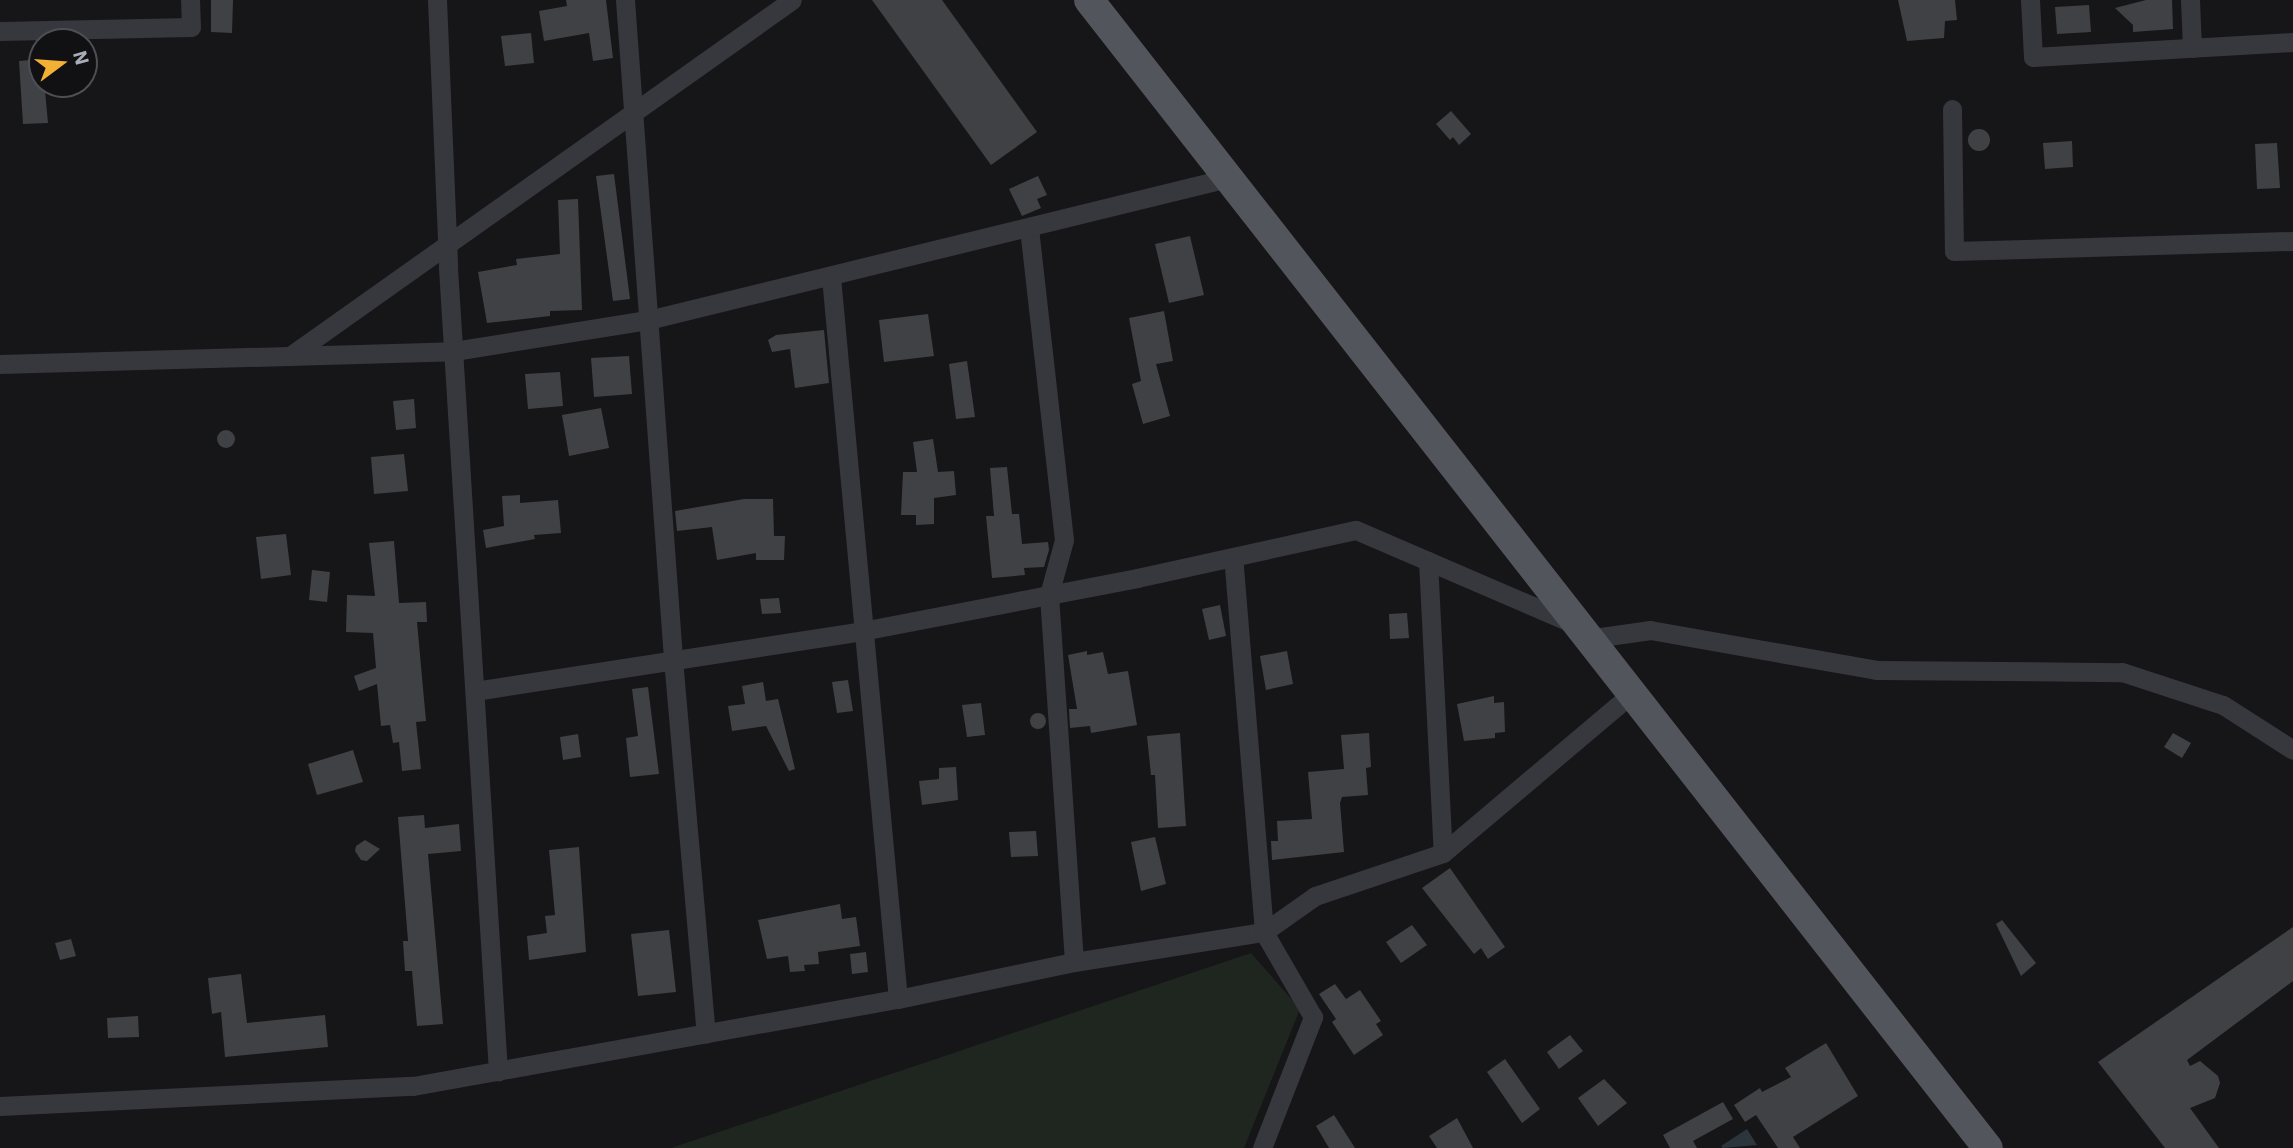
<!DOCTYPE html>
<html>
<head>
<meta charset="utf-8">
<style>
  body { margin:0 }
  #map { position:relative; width:2293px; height:1148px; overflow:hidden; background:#161618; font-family:"IBM Plex Sans",sans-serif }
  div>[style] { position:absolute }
  .green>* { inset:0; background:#1e261f }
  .water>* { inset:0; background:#2c353c }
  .building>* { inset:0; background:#404145 }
  .round { border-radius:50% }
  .street>* { height:19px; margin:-9.5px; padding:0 9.5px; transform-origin:9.5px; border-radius:9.5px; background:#37383d }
  .primary>* { height:30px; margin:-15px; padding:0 15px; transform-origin:15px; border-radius:15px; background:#53555c }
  span { translate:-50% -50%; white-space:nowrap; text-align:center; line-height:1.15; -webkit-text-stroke:5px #111113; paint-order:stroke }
  .north { position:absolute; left:28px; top:28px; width:70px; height:70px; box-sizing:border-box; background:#111113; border:2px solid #4d4f55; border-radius:50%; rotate:74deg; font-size:19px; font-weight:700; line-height:28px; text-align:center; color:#a8adb8 }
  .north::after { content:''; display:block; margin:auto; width:24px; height:32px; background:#f2b134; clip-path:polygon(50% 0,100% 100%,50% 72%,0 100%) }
</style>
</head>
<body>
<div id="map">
  <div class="green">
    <div style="clip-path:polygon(1251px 953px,1300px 1009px,1244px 1148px,671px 1148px)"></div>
  </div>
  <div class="water">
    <div style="clip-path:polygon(1747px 1129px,1757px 1145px,1723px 1148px,1721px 1146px)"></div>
  </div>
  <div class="building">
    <div style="clip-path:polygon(211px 0,233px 0,232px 33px,211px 32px)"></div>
    <div style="clip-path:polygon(566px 0,606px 0,613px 58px,593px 61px,589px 33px,544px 41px,539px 11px,567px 6px)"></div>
    <div style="clip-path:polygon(872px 0,942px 0,1037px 132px,991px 165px)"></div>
    <div style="clip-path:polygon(1898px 0,1955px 0,1957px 20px,1945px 21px,1944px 38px,1907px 41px)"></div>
    <div style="clip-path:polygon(2146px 0,2172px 0,2173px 29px,2133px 32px,2133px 25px,2115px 8px)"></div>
    <div style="clip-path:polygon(2089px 5px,2091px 32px,2057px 34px,2055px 7px)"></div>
    <div style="clip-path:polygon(531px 33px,534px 63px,505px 66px,501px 36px)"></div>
    <div style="clip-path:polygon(42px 59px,48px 123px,23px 124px,19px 61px)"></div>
    <div style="clip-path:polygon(1451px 111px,1471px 134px,1459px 145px,1453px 137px,1450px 140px,1436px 124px)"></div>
    <div class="round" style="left:1968px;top:129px;width:22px;height:22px"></div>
    <div style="clip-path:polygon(2072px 141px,2073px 167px,2045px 169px,2043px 143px)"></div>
    <div style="clip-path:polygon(2277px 143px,2280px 188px,2257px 189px,2255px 144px)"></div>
    <div style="clip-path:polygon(614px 174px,630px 299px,613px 301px,596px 176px)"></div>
    <div style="clip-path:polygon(1038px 176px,1047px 195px,1037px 199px,1041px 208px,1022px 216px,1009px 189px)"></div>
    <div style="clip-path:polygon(578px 199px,582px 310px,550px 311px,550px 316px,487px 323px,478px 272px,517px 265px,516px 259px,560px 254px,558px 200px)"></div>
    <div style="clip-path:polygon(1190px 236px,1204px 295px,1169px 303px,1155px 244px)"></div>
    <div style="clip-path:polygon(1164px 311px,1173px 361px,1156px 364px,1170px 416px,1143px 424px,1132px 384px,1141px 381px,1129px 318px)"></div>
    <div style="clip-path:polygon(928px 314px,934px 356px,884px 362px,879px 320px)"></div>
    <div style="clip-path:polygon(824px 330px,829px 383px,795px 388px,790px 349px,772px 352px,768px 340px,776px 335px)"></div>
    <div style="clip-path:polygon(629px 356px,632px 394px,594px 397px,591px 358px)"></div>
    <div style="clip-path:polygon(967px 361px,975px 417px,956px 419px,949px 364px)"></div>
    <div style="clip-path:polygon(560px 372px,563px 406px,528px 409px,525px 374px)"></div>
    <div style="clip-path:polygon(414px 399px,416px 428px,396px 430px,393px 401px)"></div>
    <div style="clip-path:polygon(601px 408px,609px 448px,569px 456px,562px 415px)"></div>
    <div class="round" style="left:217px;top:430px;width:18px;height:18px"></div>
    <div style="clip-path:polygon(933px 439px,938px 472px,954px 471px,956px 495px,934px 498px,934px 524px,916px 525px,916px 515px,901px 515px,903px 472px,917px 472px,913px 442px)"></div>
    <div style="clip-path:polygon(404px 454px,408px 491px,374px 494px,371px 457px)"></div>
    <div style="clip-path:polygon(1007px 467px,1012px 514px,1019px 514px,1022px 544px,1048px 542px,1049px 550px,1044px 567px,1024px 568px,1025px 575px,992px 578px,986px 516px,994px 516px,990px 468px)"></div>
    <div style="clip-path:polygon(520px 495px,520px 503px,558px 500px,561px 533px,534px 535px,535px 539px,486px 548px,483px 530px,504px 526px,502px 496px)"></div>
    <div style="clip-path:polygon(744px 499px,773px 499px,774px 536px,785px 536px,784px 560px,756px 560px,756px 553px,717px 560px,712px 527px,677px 531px,675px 511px)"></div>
    <div style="clip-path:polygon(286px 534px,291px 575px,261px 579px,256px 537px)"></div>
    <div style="clip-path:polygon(394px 541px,399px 603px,426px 602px,427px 622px,417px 622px,426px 721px,416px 722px,421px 769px,402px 771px,399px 742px,393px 743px,390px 725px,381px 726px,377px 684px,359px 691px,354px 676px,376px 668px,373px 633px,346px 632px,347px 595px,375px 596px,369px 543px)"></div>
    <div style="clip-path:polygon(312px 570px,330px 572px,327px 602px,309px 600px)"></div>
    <div style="clip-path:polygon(779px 598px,781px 613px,762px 614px,760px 599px)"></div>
    <div style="clip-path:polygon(1220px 605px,1226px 636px,1209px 640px,1202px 609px)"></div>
    <div style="clip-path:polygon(1407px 613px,1409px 638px,1390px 639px,1389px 614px)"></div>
    <div style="clip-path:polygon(1087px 651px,1087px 655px,1103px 652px,1108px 674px,1128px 671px,1137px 725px,1091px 733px,1090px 726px,1070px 728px,1069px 709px,1077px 709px,1068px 655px)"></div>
    <div style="clip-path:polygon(1287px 651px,1293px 684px,1266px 690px,1260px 656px)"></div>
    <div style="clip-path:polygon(848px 680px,853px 711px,837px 713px,832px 682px)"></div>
    <div style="clip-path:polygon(763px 682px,766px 701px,778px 699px,795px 769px,789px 771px,766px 726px,732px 731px,728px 706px,745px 704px,742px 686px)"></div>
    <div style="clip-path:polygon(648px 687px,659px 774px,630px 777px,626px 738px,638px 736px,632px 689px)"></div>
    <div style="clip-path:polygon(1494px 696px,1494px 703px,1504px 702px,1505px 732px,1495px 733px,1495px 738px,1464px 741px,1457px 704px)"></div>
    <div style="clip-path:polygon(981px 703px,985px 735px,967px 737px,962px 705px)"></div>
    <div class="round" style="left:1030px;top:713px;width:16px;height:16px"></div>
    <div style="clip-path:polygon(1180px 733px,1186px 826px,1158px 828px,1155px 775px,1151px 775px,1147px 736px)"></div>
    <div style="clip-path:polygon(1369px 733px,1371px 767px,1366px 768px,1368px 795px,1342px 797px,1340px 803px,1344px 852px,1272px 860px,1271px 841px,1278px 841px,1277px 821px,1312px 819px,1308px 772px,1344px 769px,1341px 735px)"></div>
    <div style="clip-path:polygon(2173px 733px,2191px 743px,2182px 758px,2164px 747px)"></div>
    <div style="clip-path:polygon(578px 734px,581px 757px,563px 760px,560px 737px)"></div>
    <div style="clip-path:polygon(353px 750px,363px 782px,317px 795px,308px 764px)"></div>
    <div style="clip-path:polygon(956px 767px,958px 800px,922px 805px,919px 781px,939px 779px,939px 768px)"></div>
    <div style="clip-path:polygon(424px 815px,425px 828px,459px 824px,461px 851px,428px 854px,443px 1024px,417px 1026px,412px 971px,405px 971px,403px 941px,408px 941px,398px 817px)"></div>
    <div style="clip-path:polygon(1036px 831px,1038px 856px,1011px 857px,1009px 832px)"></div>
    <div style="clip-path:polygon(1155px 837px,1166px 884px,1141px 891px,1131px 842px)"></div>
    <div style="clip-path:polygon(365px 840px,380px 849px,367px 861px,361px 860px,355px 851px,356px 846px)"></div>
    <div style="clip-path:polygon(579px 847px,586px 952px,529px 960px,527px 936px,547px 933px,545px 916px,555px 915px,549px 850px)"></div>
    <div style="clip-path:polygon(1450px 868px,1505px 947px,1488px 959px,1481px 948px,1474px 954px,1422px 888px)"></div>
    <div style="clip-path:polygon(840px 904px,842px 919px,856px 917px,860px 946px,818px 952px,819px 964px,804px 965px,805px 971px,790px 972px,788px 956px,767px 959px,758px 920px)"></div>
    <div style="clip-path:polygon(2002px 920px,2036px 963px,2021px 976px,1996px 924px)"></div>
    <div style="clip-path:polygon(1412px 925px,1427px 945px,1401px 963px,1386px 942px)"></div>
    <div style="clip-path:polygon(2293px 927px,2293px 981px,2187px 1060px,2190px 1066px,2200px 1061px,2218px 1076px,2220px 1083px,2215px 1098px,2190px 1108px,2219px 1148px,2165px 1148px,2098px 1062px)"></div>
    <div style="clip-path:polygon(669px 930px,676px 992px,638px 996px,631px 934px)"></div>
    <div style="clip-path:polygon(71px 939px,76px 956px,60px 960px,55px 943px)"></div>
    <div style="clip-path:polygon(866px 952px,868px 972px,852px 974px,850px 954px)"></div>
    <div style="clip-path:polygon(241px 974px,247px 1023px,325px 1015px,328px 1047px,225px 1057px,221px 1012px,212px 1014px,208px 978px)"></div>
    <div style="clip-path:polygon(1335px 984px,1346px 999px,1360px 990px,1381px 1021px,1376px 1024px,1383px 1035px,1354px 1055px,1332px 1022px,1336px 1019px,1319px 994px)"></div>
    <div style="clip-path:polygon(138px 1016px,139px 1037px,108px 1038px,107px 1018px)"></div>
    <div style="clip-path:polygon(1570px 1035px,1583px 1051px,1559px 1069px,1547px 1052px)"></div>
    <div style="clip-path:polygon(1826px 1043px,1858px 1096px,1793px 1137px,1800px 1148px,1778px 1148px,1756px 1115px,1745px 1122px,1734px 1105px,1760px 1088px,1762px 1092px,1791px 1077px,1785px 1068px)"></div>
    <div style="clip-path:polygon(1505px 1059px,1540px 1109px,1522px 1123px,1487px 1072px)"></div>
    <div style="clip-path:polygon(1604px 1079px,1627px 1103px,1598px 1126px,1578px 1098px)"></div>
    <div style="clip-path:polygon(1723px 1102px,1733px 1119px,1693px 1141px,1697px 1148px,1670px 1148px,1663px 1135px)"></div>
    <div style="clip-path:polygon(1334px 1115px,1355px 1148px,1329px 1148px,1316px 1126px)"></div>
    <div style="clip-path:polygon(1457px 1118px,1473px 1148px,1437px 1148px,1429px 1136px)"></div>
  </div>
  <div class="street">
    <div style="left:437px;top:0;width:268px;rotate:87.6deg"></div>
    <div style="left:448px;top:268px;width:805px;rotate:86.44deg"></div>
    <div style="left:625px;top:0;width:661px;rotate:85.83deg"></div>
    <div style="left:673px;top:659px;width:376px;rotate:85deg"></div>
    <div style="left:2030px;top:0;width:57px;rotate:87deg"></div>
    <div style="left:2033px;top:57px;width:260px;rotate:-3.3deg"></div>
    <div style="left:2190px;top:0;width:48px;rotate:87.6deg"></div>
    <div style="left:0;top:31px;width:191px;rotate:-1.2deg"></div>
    <div style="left:191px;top:27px;width:27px;rotate:-92deg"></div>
    <div style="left:1952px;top:109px;width:142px;rotate:89.2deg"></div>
    <div style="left:1954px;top:251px;width:339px;rotate:-1.7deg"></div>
    <div style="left:1029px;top:228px;width:314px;rotate:83.6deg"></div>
    <div style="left:1064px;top:540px;width:57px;rotate:105.3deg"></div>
    <div style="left:1049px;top:595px;width:368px;rotate:86.1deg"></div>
    <div style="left:831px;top:277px;width:725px;rotate:84.7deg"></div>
    <div style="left:290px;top:356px;width:615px;rotate:-35.34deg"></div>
    <div style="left:0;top:364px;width:454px;rotate:-1.6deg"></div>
    <div style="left:454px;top:351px;width:196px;rotate:-9.1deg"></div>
    <div style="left:648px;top:320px;width:597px;rotate:-13.76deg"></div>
    <div style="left:1428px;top:561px;width:292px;rotate:87.1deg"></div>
    <div style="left:1587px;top:639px;width:64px;rotate:-8.1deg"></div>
    <div style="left:1650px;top:630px;width:230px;rotate:10deg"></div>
    <div style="left:1876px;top:670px;width:246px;rotate:0.5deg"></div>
    <div style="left:2122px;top:672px;width:106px;rotate:18.1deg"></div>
    <div style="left:2223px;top:705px;width:83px;rotate:32.7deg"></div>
    <div style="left:475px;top:691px;width:392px;rotate:-8.8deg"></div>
    <div style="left:862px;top:631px;width:280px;rotate:-10.9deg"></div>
    <div style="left:1137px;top:578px;width:224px;rotate:-12.4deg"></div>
    <div style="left:1356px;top:530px;width:237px;rotate:23.3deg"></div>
    <div style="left:0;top:1106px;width:413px;rotate:-2.8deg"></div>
    <div style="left:413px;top:1086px;width:493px;rotate:-10.2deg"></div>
    <div style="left:898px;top:999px;width:180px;rotate:-11.9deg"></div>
    <div style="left:1074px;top:962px;width:192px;rotate:-9deg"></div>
    <div style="left:1264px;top:932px;width:376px;rotate:-94.7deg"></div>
    <div style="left:1262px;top:1148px;width:141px;rotate:-68.7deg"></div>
    <div style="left:1313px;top:1017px;width:98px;rotate:-120deg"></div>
    <div style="left:1264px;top:932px;width:62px;rotate:-35.2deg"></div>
    <div style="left:1315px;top:896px;width:135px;rotate:-18.6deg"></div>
    <div style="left:1443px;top:853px;width:246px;rotate:-40.2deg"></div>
  </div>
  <div class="primary">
    <div style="left:1089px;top:0;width:1458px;rotate:51.94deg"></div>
  </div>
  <div class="north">N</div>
</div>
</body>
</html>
